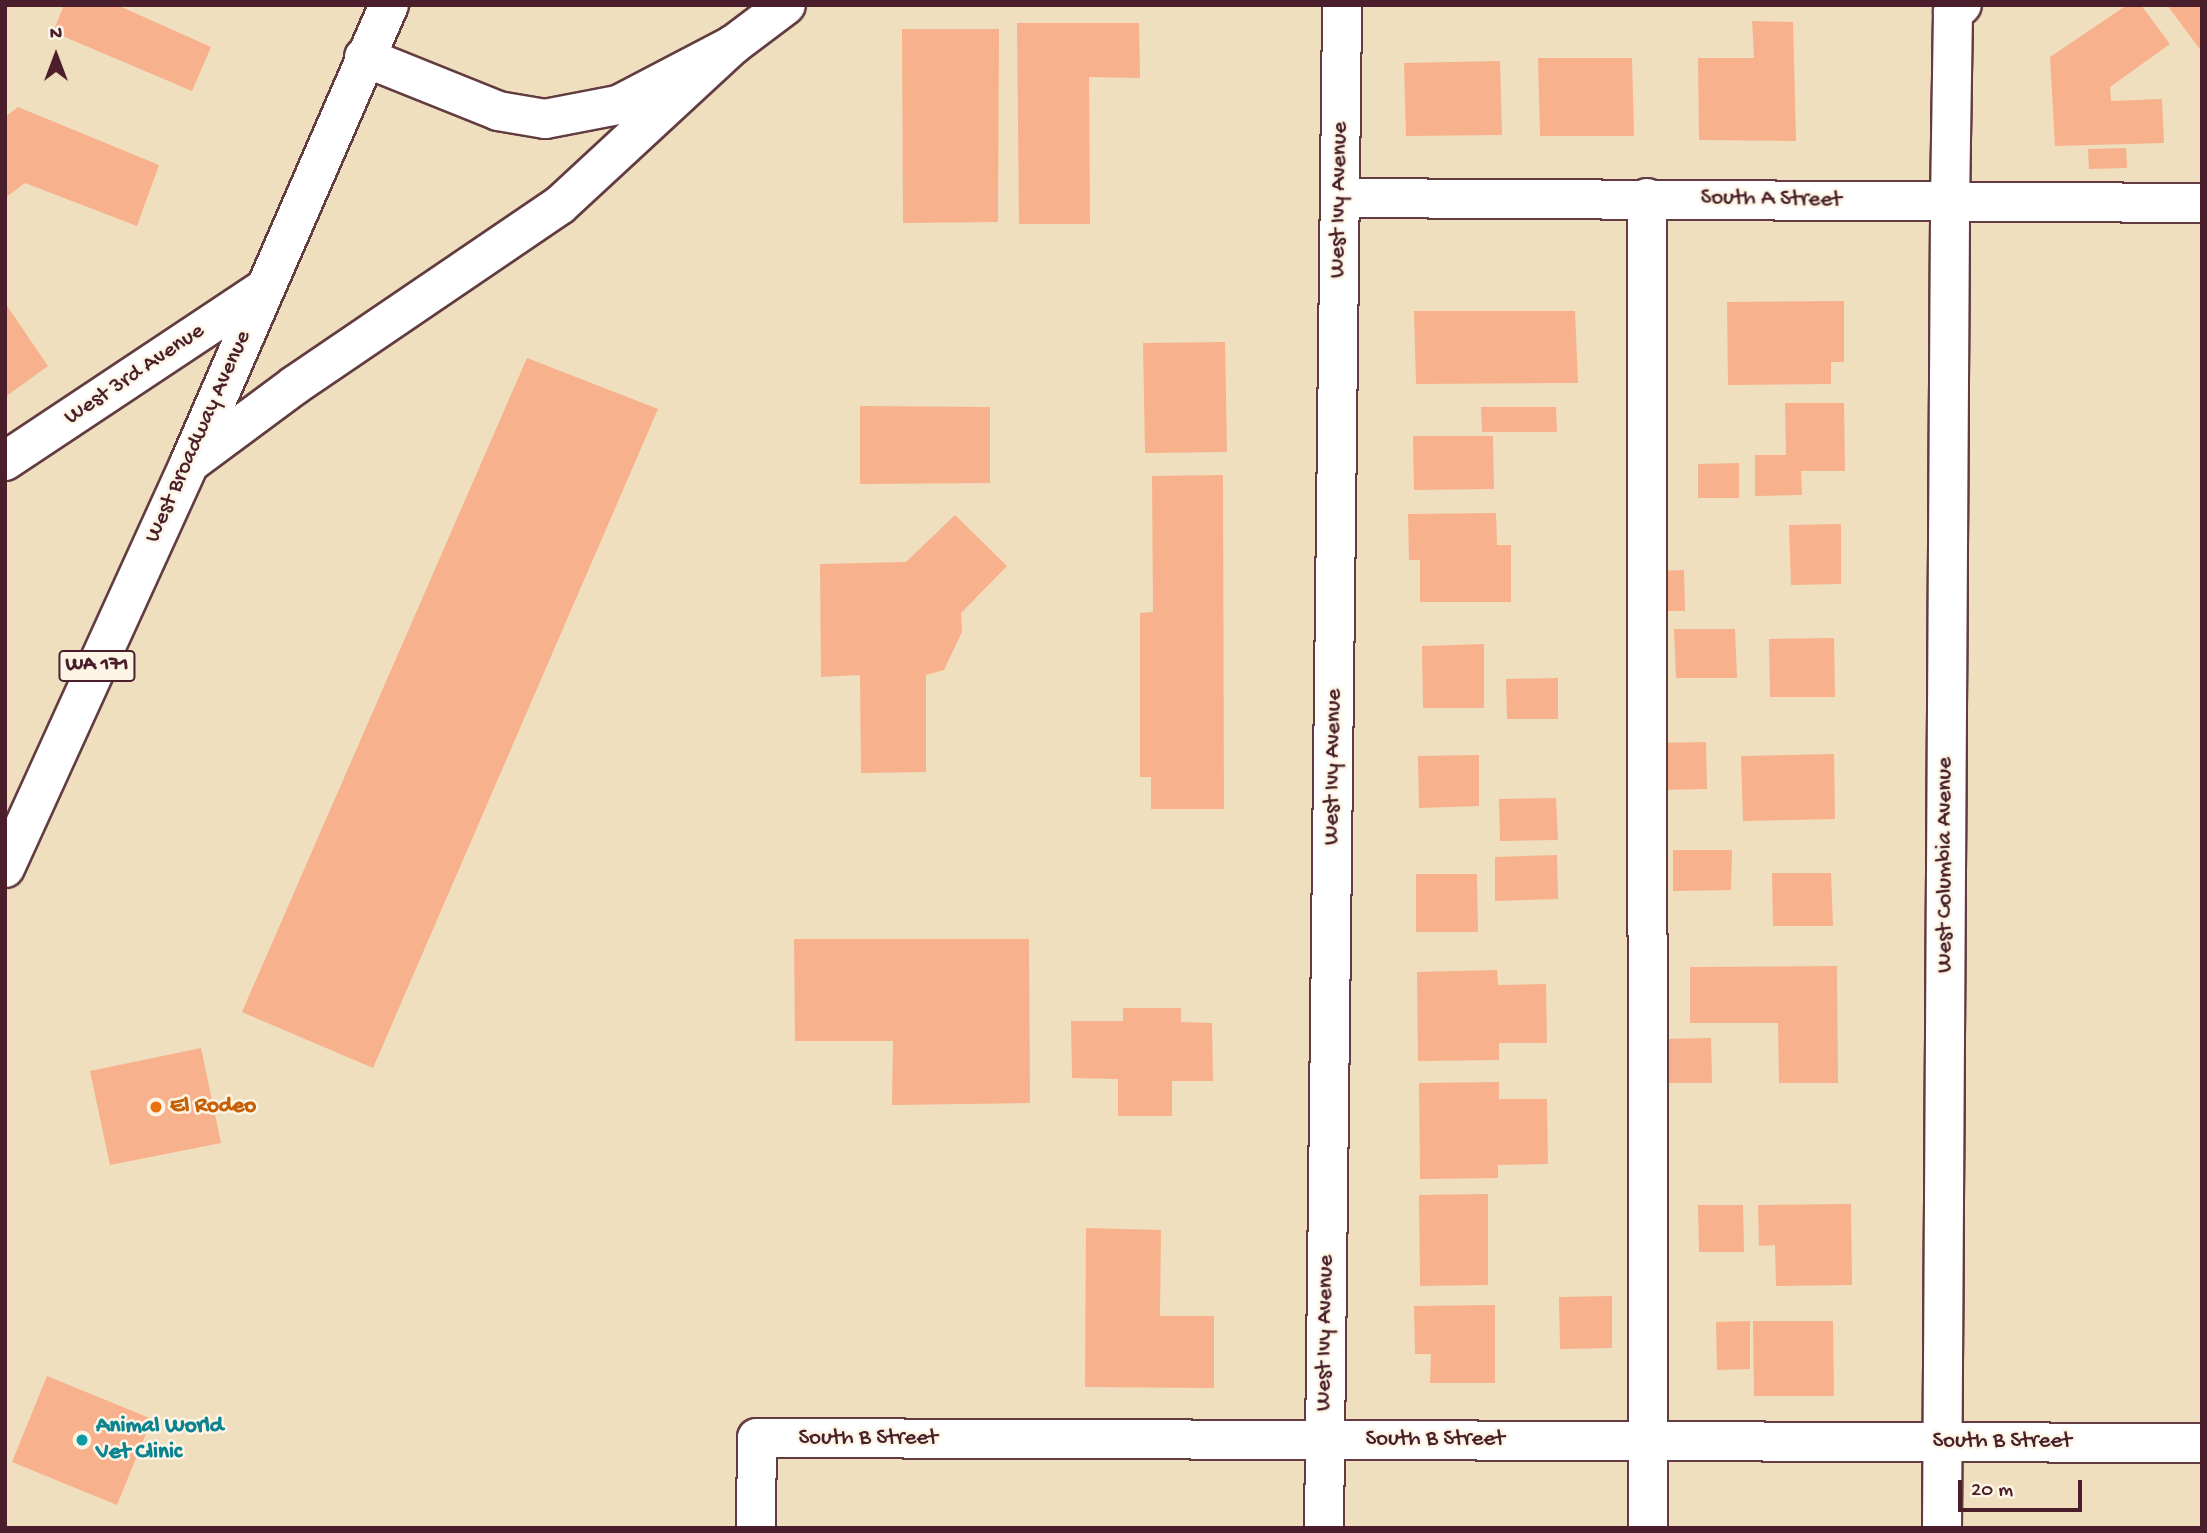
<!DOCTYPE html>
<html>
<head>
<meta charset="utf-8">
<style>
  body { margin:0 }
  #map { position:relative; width:2207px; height:1533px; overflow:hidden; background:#efdfbf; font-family:"Gochi Hand",sans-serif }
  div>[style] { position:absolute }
  .building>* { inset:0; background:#f7b18c }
  .roads { filter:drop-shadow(2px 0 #633c41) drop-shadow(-2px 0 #633c41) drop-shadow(0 2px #633c41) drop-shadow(0 -2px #633c41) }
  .minor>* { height:38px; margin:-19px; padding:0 19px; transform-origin:19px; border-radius:19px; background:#fff }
  .major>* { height:38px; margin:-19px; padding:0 19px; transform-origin:19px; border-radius:19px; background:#fff }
  .dots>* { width:19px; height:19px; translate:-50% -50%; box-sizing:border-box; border:4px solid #fcf5e5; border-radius:50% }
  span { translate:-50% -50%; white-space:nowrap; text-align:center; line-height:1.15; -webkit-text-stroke:5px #fcf5e5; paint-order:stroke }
  .shield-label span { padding:2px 5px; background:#fcf5e5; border:2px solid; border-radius:5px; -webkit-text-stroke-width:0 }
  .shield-label { font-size:21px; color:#4a1f2b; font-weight:700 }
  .street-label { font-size:23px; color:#4a1f2b }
  .food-label { font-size:23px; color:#c56008; font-weight:700 }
  .left { translate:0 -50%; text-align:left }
  .culture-label { font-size:23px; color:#0d838f; font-weight:700 }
  .frame { position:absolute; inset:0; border:7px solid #4a1f2b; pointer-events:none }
  .north { position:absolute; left:21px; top:21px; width:70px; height:70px; -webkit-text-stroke:5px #fcf5e5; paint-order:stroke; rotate:0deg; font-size:19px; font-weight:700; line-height:28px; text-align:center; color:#4a1f2b }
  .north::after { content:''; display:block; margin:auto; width:24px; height:32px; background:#4a1f2b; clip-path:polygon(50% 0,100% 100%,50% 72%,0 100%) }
  .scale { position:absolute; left:1958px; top:1480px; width:124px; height:32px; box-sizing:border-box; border:4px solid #4a1f2b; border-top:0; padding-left:9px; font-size:21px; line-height:24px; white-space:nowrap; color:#4a1f2b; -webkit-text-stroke:5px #fcf5e5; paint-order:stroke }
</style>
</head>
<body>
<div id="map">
  <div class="building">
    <div style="clip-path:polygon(64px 5px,117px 5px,211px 47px,192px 91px,53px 32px)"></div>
    <div style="clip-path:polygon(2127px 5px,2141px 5px,2170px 44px,2110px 87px,2111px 101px,2162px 99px,2164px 143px,2055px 146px,2050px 57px)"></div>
    <div style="clip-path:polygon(2167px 5px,2202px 5px,2202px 52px)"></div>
    <div style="clip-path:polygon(1752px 21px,1793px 22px,1796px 141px,1699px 140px,1698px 58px,1754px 58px)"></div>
    <div style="clip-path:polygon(1017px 23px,1139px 23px,1140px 78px,1089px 77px,1090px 224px,1019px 224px)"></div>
    <div style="clip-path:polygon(902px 29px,999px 29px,998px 222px,903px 223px)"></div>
    <div style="clip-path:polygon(1538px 58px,1632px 58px,1634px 136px,1540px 136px)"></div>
    <div style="clip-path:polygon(1500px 61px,1502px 135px,1406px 136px,1404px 63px)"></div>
    <div style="clip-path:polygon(18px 107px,159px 165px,137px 226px,25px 183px,5px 198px,5px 117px)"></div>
    <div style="clip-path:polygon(2126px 148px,2127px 168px,2089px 169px,2088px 149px)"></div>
    <div style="clip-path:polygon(1844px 301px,1844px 362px,1831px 362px,1831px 384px,1728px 385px,1727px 302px)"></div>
    <div style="clip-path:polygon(5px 303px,48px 366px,5px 397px)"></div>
    <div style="clip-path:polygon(1414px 311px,1575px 311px,1578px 383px,1416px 384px)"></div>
    <div style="clip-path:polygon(1225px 342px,1227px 452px,1145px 453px,1143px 343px)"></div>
    <div style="clip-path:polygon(527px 358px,658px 409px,373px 1068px,242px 1012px)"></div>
    <div style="clip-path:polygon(1785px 403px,1844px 403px,1845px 471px,1801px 471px,1802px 495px,1755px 496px,1755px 455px,1786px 455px)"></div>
    <div style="clip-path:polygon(860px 406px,990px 407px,990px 483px,860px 484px)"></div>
    <div style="clip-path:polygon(1481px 407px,1556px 407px,1557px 432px,1482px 432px)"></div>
    <div style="clip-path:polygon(1413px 436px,1493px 436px,1494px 489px,1414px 490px)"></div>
    <div style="clip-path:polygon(1739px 463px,1739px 498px,1698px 498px,1698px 464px)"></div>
    <div style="clip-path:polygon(1223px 475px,1224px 809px,1151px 809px,1151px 777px,1140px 777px,1140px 613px,1153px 612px,1152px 476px)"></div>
    <div style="clip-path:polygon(1496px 513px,1497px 545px,1511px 545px,1511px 602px,1420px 602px,1420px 560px,1409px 560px,1408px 514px)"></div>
    <div style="clip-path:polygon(955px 515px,1007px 566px,961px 613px,962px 632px,944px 670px,926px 675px,926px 772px,861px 773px,860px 675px,821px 677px,820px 564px,906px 562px)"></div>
    <div style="clip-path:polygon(1841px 524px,1841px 584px,1791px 585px,1789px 525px)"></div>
    <div style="clip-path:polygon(1684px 570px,1685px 611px,1655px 611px,1654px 571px)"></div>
    <div style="clip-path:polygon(1674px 629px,1735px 629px,1737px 678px,1676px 678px)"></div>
    <div style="clip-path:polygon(1834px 638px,1835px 697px,1770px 697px,1769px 639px)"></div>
    <div style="clip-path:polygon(1484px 644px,1484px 708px,1423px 708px,1422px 646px)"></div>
    <div style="clip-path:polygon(1558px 678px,1558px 719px,1507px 719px,1506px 679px)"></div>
    <div style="clip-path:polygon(1706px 742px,1707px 789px,1655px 790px,1654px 743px)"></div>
    <div style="clip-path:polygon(1834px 754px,1835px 819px,1743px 821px,1741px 756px)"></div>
    <div style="clip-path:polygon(1479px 755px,1479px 806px,1419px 808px,1418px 756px)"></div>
    <div style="clip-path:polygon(1556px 798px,1558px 840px,1500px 841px,1499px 799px)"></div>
    <div style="clip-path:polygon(1673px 850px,1732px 850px,1731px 890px,1673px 891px)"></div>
    <div style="clip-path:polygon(1557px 855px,1558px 899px,1495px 901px,1495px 857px)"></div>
    <div style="clip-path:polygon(1772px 873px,1831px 873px,1833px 926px,1773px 926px)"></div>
    <div style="clip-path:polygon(1416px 874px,1477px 874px,1478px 932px,1416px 932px)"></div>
    <div style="clip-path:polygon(794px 939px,1029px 939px,1030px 1103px,892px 1105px,893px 1041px,795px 1041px)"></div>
    <div style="clip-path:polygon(1837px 966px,1838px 1083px,1779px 1083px,1778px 1023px,1690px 1023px,1690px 967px)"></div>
    <div style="clip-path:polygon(1497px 970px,1498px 985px,1546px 984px,1547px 1043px,1499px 1043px,1499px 1060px,1418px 1061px,1417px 972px)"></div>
    <div style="clip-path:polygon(1123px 1008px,1181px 1008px,1181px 1022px,1212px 1023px,1213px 1081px,1172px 1081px,1172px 1116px,1118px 1116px,1118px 1079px,1072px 1078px,1071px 1021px,1123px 1021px)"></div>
    <div style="clip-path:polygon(1711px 1038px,1712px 1083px,1659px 1083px,1658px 1039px)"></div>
    <div style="clip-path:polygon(201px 1048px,221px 1143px,110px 1165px,90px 1071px)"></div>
    <div style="clip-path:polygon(1499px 1082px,1499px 1099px,1547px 1099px,1548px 1164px,1498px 1165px,1498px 1178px,1420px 1179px,1419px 1083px)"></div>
    <div style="clip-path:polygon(1488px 1194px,1488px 1285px,1420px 1286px,1419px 1195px)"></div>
    <div style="clip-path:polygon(1851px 1204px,1852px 1285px,1776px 1286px,1775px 1245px,1759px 1246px,1758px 1205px)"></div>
    <div style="clip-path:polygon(1698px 1205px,1743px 1205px,1744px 1252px,1699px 1252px)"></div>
    <div style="clip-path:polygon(1086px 1228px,1161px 1230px,1160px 1316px,1214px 1316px,1214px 1388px,1085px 1387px)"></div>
    <div style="clip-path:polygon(1612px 1296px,1612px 1348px,1560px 1349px,1559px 1297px)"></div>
    <div style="clip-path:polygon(1495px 1305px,1495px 1383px,1430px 1383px,1431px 1354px,1415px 1354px,1414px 1306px)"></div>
    <div style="clip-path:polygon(1750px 1321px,1750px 1369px,1717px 1370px,1716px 1322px)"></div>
    <div style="clip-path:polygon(1753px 1321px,1833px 1321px,1834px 1396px,1754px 1396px)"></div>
    <div style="clip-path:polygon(47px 1376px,152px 1419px,117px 1505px,12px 1462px)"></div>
  </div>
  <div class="roads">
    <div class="minor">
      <div style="left:1340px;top:198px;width:862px;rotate:0.33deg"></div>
      <div style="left:1647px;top:198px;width:1330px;rotate:89.96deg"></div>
      <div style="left:5px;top:461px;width:311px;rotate:-33.6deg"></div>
      <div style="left:756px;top:1528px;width:90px;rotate:-89.4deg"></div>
      <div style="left:757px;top:1438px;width:1445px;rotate:0.2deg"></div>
      <div style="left:1324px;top:1528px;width:1523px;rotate:-89.32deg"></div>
      <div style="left:1942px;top:1528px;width:1325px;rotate:-89.65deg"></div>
      <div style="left:1950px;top:203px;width:191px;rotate:-89.1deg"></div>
      <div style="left:1953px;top:12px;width:11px;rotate:-38deg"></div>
    </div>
    <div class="major">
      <div style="left:364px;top:57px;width:144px;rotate:21.9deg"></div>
      <div style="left:498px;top:111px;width:48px;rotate:9.7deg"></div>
      <div style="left:545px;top:119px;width:74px;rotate:-10.9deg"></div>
      <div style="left:618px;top:105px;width:130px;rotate:-27.6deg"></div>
      <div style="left:733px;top:45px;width:66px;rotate:-37deg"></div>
      <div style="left:190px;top:463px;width:131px;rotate:-36.6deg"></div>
      <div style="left:295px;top:385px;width:320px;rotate:-34.2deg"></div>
      <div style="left:560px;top:205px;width:236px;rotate:-42.8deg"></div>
      <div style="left:5px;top:868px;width:444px;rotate:-65.5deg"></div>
      <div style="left:189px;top:464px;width:501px;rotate:-66.46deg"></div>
    </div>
  </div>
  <div class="dots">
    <div style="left:156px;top:1107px;background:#e8710a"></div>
    <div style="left:82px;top:1440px;background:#0f9aa8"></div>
  </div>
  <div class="shield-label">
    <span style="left:97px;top:666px">WA 171</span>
  </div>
  <div class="street-label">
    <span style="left:1340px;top:200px;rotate:-89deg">West Ivy Avenue</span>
    <span style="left:1771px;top:200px;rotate:1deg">South A Street</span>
    <span style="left:135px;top:375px;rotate:-34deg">West 3rd Avenue</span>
    <span style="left:199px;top:437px;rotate:-66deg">West Broadway Avenue</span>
    <span style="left:1334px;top:767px;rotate:-89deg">West Ivy Avenue</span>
    <span style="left:1946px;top:865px;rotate:-90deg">West Columbia Avenue</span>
    <span style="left:1326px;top:1333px;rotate:-89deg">West Ivy Avenue</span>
    <span style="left:868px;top:1439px">South B Street</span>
    <span style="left:1435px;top:1440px">South B Street</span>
    <span style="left:2002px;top:1442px">South B Street</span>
  </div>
  <div class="food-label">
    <span class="left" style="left:170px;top:1107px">El Rodeo</span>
  </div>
  <div class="culture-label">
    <span class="left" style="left:96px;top:1440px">Animal World<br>Vet Clinic</span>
  </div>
  <div class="frame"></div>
  <div class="north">N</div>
  <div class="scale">20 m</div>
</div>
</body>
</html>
